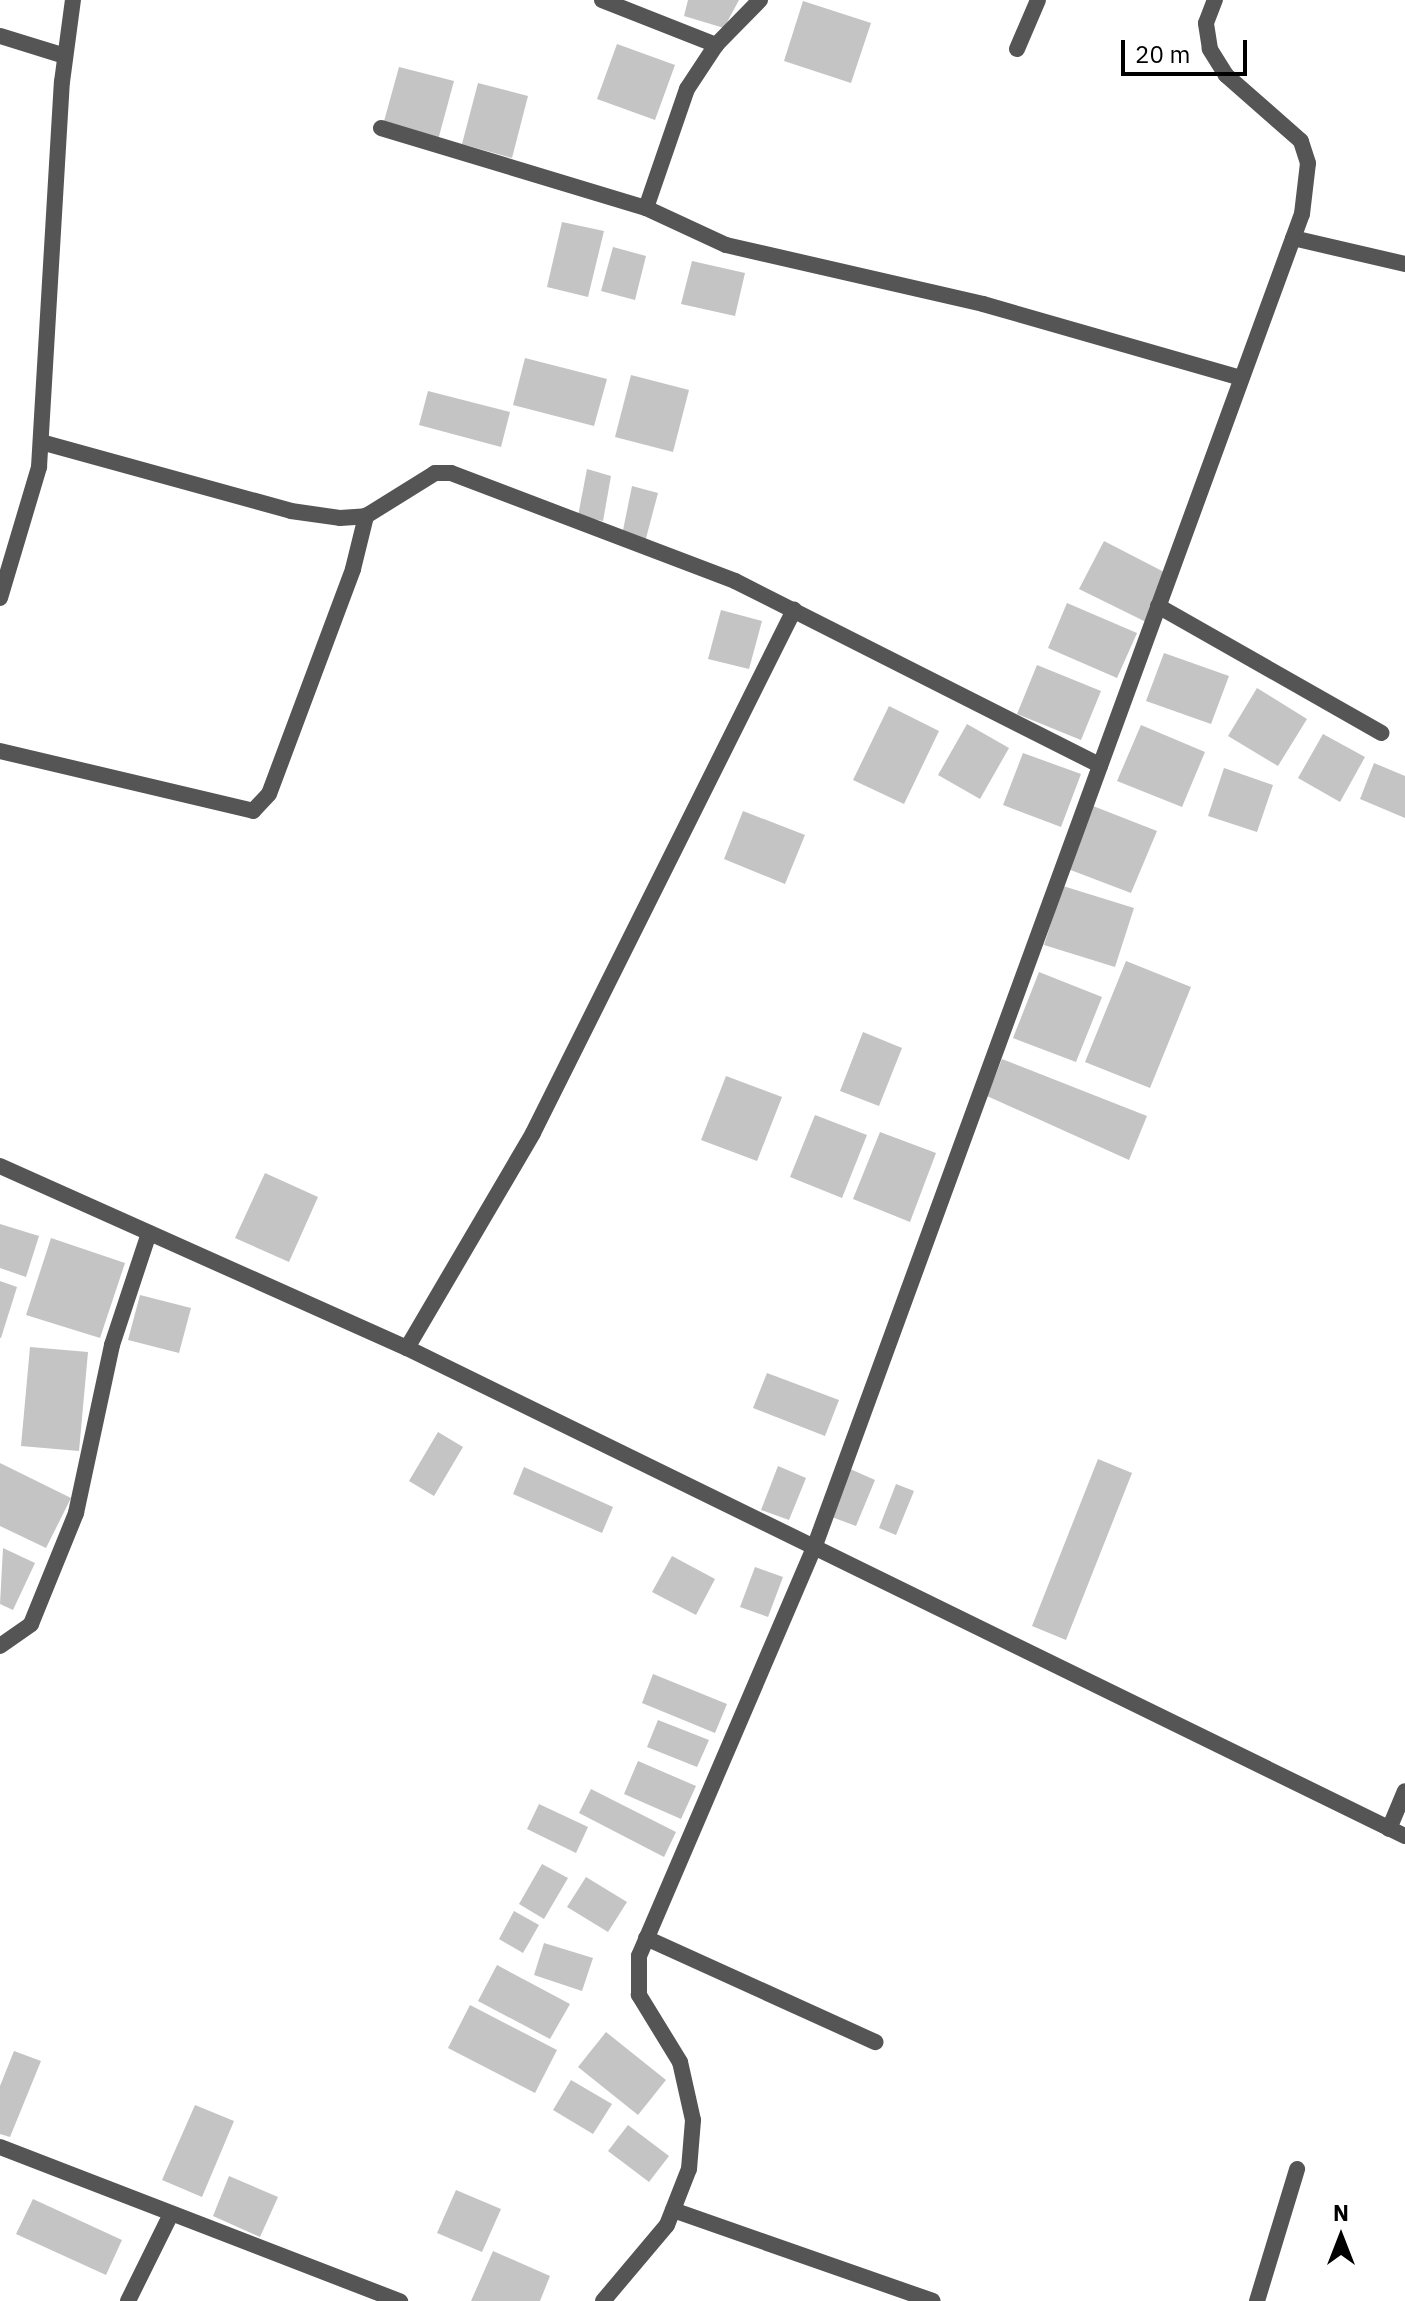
<!DOCTYPE html>
<html>
<head>
<meta charset="utf-8">
<style>
  body { margin:0 }
  #map { position:relative; width:1405px; height:2301px; overflow:hidden; background:#fff; font-family:"IBM Plex Sans",sans-serif }
  div>[style] { position:absolute }
  .building>* { inset:0; background:#c4c4c4 }
  .minor>* { height:16px; margin:-8px; padding:0 8px; transform-origin:8px; border-radius:8px; background:#555 }
  .tertiary>* { height:16px; margin:-8px; padding:0 8px; transform-origin:8px; border-radius:8px; background:#555 }
  span { translate:-50% -50%; white-space:nowrap; text-align:center; line-height:1.15; -webkit-text-stroke:6px #fff; paint-order:stroke }
  .north { position:absolute; left:1301px; top:2197px; width:80px; height:80px; -webkit-text-stroke:6px #fff; paint-order:stroke; rotate:0deg; font-size:22px; font-weight:700; line-height:32px; text-align:center; color:#000 }
  .north::after { content:''; display:block; margin:auto; width:28px; height:36px; background:#000; clip-path:polygon(50% 0,100% 100%,50% 72%,0 100%) }
  .scale { position:absolute; left:1121px; top:40px; width:126px; height:36px; box-sizing:border-box; border:4px solid #000; border-top:0; padding-left:10px; font-size:24px; line-height:28px; white-space:nowrap; color:#000; -webkit-text-stroke:6px #fff; paint-order:stroke }
</style>
</head>
<body>
<div id="map">
  <div class="building">
    <div style="clip-path:polygon(688px 0,739px 0,724px 28px,684px 16px)"></div>
    <div style="clip-path:polygon(803px 1px,871px 23px,851px 83px,784px 61px)"></div>
    <div style="clip-path:polygon(617px 44px,675px 65px,655px 120px,597px 99px)"></div>
    <div style="clip-path:polygon(399px 67px,454px 81px,438px 140px,383px 125px)"></div>
    <div style="clip-path:polygon(478px 83px,528px 96px,512px 158px,462px 144px)"></div>
    <div style="clip-path:polygon(562px 222px,604px 231px,588px 297px,547px 287px)"></div>
    <div style="clip-path:polygon(613px 247px,646px 256px,635px 300px,601px 291px)"></div>
    <div style="clip-path:polygon(692px 261px,745px 273px,735px 316px,681px 304px)"></div>
    <div style="clip-path:polygon(525px 358px,607px 379px,594px 426px,513px 405px)"></div>
    <div style="clip-path:polygon(631px 375px,689px 390px,673px 452px,615px 437px)"></div>
    <div style="clip-path:polygon(428px 391px,510px 412px,501px 447px,419px 425px)"></div>
    <div style="clip-path:polygon(587px 469px,611px 476px,603px 521px,578px 516px)"></div>
    <div style="clip-path:polygon(632px 486px,658px 493px,645px 542px,622px 535px)"></div>
    <div style="clip-path:polygon(1104px 541px,1166px 573px,1146px 622px,1079px 589px)"></div>
    <div style="clip-path:polygon(1067px 603px,1137px 633px,1117px 678px,1048px 648px)"></div>
    <div style="clip-path:polygon(721px 610px,762px 621px,749px 669px,708px 659px)"></div>
    <div style="clip-path:polygon(1164px 653px,1229px 676px,1211px 724px,1146px 701px)"></div>
    <div style="clip-path:polygon(1037px 665px,1101px 691px,1081px 740px,1017px 714px)"></div>
    <div style="clip-path:polygon(1257px 688px,1307px 719px,1278px 766px,1228px 736px)"></div>
    <div style="clip-path:polygon(889px 706px,939px 731px,904px 804px,853px 780px)"></div>
    <div style="clip-path:polygon(967px 724px,1009px 748px,980px 799px,938px 775px)"></div>
    <div style="clip-path:polygon(1141px 725px,1205px 752px,1182px 807px,1117px 781px)"></div>
    <div style="clip-path:polygon(1323px 734px,1365px 757px,1340px 802px,1298px 778px)"></div>
    <div style="clip-path:polygon(1023px 753px,1081px 774px,1061px 827px,1003px 805px)"></div>
    <div style="clip-path:polygon(1374px 763px,1405px 776px,1405px 818px,1360px 799px)"></div>
    <div style="clip-path:polygon(1224px 768px,1273px 785px,1257px 832px,1208px 816px)"></div>
    <div style="clip-path:polygon(1093px 806px,1157px 831px,1131px 893px,1068px 869px)"></div>
    <div style="clip-path:polygon(743px 811px,805px 835px,785px 884px,724px 859px)"></div>
    <div style="clip-path:polygon(1063px 886px,1134px 908px,1115px 967px,1044px 945px)"></div>
    <div style="clip-path:polygon(1126px 961px,1191px 987px,1150px 1088px,1085px 1062px)"></div>
    <div style="clip-path:polygon(1039px 972px,1102px 997px,1076px 1062px,1013px 1038px)"></div>
    <div style="clip-path:polygon(863px 1032px,902px 1048px,879px 1106px,840px 1091px)"></div>
    <div style="clip-path:polygon(1002px 1059px,1147px 1116px,1129px 1160px,987px 1096px)"></div>
    <div style="clip-path:polygon(726px 1076px,782px 1097px,757px 1161px,701px 1140px)"></div>
    <div style="clip-path:polygon(815px 1115px,867px 1135px,842px 1198px,790px 1177px)"></div>
    <div style="clip-path:polygon(880px 1132px,936px 1153px,910px 1222px,853px 1199px)"></div>
    <div style="clip-path:polygon(265px 1173px,318px 1197px,289px 1262px,235px 1238px)"></div>
    <div style="clip-path:polygon(0 1224px,39px 1236px,26px 1277px,0 1268px)"></div>
    <div style="clip-path:polygon(51px 1238px,125px 1263px,100px 1338px,26px 1315px)"></div>
    <div style="clip-path:polygon(0 1281px,17px 1287px,1px 1338px,0 1338px)"></div>
    <div style="clip-path:polygon(140px 1295px,191px 1308px,179px 1353px,128px 1340px)"></div>
    <div style="clip-path:polygon(30px 1347px,88px 1352px,79px 1451px,21px 1446px)"></div>
    <div style="clip-path:polygon(767px 1373px,839px 1400px,825px 1436px,753px 1408px)"></div>
    <div style="clip-path:polygon(438px 1432px,463px 1447px,434px 1496px,409px 1481px)"></div>
    <div style="clip-path:polygon(1098px 1459px,1132px 1473px,1066px 1640px,1032px 1626px)"></div>
    <div style="clip-path:polygon(0 1463px,71px 1498px,46px 1548px,0 1526px)"></div>
    <div style="clip-path:polygon(778px 1466px,806px 1478px,789px 1520px,761px 1510px)"></div>
    <div style="clip-path:polygon(524px 1467px,613px 1507px,602px 1533px,513px 1494px)"></div>
    <div style="clip-path:polygon(848px 1468px,875px 1480px,856px 1526px,829px 1516px)"></div>
    <div style="clip-path:polygon(896px 1484px,914px 1491px,896px 1535px,879px 1528px)"></div>
    <div style="clip-path:polygon(3px 1548px,35px 1563px,13px 1610px,0 1604px)"></div>
    <div style="clip-path:polygon(672px 1556px,715px 1579px,696px 1615px,652px 1592px)"></div>
    <div style="clip-path:polygon(755px 1567px,783px 1577px,768px 1617px,740px 1607px)"></div>
    <div style="clip-path:polygon(653px 1674px,727px 1704px,715px 1733px,642px 1703px)"></div>
    <div style="clip-path:polygon(658px 1720px,709px 1740px,697px 1767px,647px 1747px)"></div>
    <div style="clip-path:polygon(638px 1761px,696px 1786px,681px 1819px,624px 1794px)"></div>
    <div style="clip-path:polygon(591px 1789px,676px 1832px,664px 1857px,579px 1813px)"></div>
    <div style="clip-path:polygon(539px 1804px,588px 1827px,576px 1853px,527px 1829px)"></div>
    <div style="clip-path:polygon(542px 1864px,568px 1878px,544px 1919px,519px 1904px)"></div>
    <div style="clip-path:polygon(586px 1877px,627px 1902px,608px 1932px,567px 1907px)"></div>
    <div style="clip-path:polygon(514px 1911px,539px 1925px,523px 1953px,499px 1939px)"></div>
    <div style="clip-path:polygon(544px 1943px,593px 1958px,582px 1991px,534px 1975px)"></div>
    <div style="clip-path:polygon(497px 1965px,570px 2004px,550px 2039px,478px 2001px)"></div>
    <div style="clip-path:polygon(470px 2005px,557px 2050px,535px 2093px,448px 2048px)"></div>
    <div style="clip-path:polygon(606px 2032px,666px 2080px,638px 2115px,578px 2067px)"></div>
    <div style="clip-path:polygon(14px 2051px,41px 2061px,10px 2137px,0 2134px,0 2086px)"></div>
    <div style="clip-path:polygon(571px 2080px,612px 2104px,593px 2134px,553px 2110px)"></div>
    <div style="clip-path:polygon(195px 2105px,234px 2121px,202px 2197px,162px 2180px)"></div>
    <div style="clip-path:polygon(628px 2125px,669px 2156px,649px 2182px,608px 2151px)"></div>
    <div style="clip-path:polygon(229px 2176px,278px 2197px,260px 2237px,213px 2216px)"></div>
    <div style="clip-path:polygon(456px 2190px,501px 2209px,482px 2252px,437px 2233px)"></div>
    <div style="clip-path:polygon(33px 2199px,122px 2240px,106px 2275px,16px 2234px)"></div>
    <div style="clip-path:polygon(493px 2251px,550px 2276px,540px 2301px,471px 2301px)"></div>
  </div>
  <div class="minor">
    <div style="left:602px;top:0;width:123px;rotate:21.5deg"></div>
    <div style="left:0;top:36px;width:68px;rotate:17.1deg"></div>
    <div style="left:1017px;top:49px;width:53px;rotate:-66.8deg"></div>
    <div style="left:381px;top:128px;width:277px;rotate:16.8deg"></div>
    <div style="left:646px;top:208px;width:88px;rotate:24.8deg"></div>
    <div style="left:726px;top:245px;width:264px;rotate:12.9deg"></div>
    <div style="left:983px;top:304px;width:268px;rotate:16deg"></div>
    <div style="left:646px;top:208px;width:126px;rotate:-71deg"></div>
    <div style="left:687px;top:89px;width:53px;rotate:-56.6deg"></div>
    <div style="left:716px;top:45px;width:63px;rotate:-45.6deg"></div>
    <div style="left:1293px;top:238px;width:115px;rotate:13.1deg"></div>
    <div style="left:41px;top:442px;width:259px;rotate:15.4deg"></div>
    <div style="left:291px;top:511px;width:49px;rotate:8.1deg"></div>
    <div style="left:340px;top:518px;width:26px;rotate:-4deg"></div>
    <div style="left:366px;top:516px;width:81px;rotate:-31.9deg"></div>
    <div style="left:435px;top:473px;width:16px"></div>
    <div style="left:451px;top:473px;width:304px;rotate:20.8deg"></div>
    <div style="left:735px;top:581px;width:409px;rotate:26.8deg"></div>
    <div style="left:0;top:598px;width:137px;rotate:-73.4deg"></div>
    <div style="left:39px;top:467px;width:386px;rotate:-86.6deg"></div>
    <div style="left:62px;top:82px;width:83px;rotate:-82.4deg"></div>
    <div style="left:1158px;top:606px;width:257px;rotate:29.6deg"></div>
    <div style="left:0;top:751px;width:260px;rotate:13.3deg"></div>
    <div style="left:253px;top:811px;width:23px;rotate:-47deg"></div>
    <div style="left:269px;top:794px;width:240px;rotate:-69.5deg"></div>
    <div style="left:353px;top:569px;width:55px;rotate:-76.2deg"></div>
    <div style="left:407px;top:1348px;width:249px;rotate:-59.6deg"></div>
    <div style="left:533px;top:1133px;width:585px;rotate:-63.48deg"></div>
    <div style="left:814px;top:1548px;width:1420px;rotate:-69.91deg"></div>
    <div style="left:1302px;top:214px;width:51px;rotate:-83.3deg"></div>
    <div style="left:1308px;top:163px;width:23px;rotate:-108deg"></div>
    <div style="left:1301px;top:141px;width:100px;rotate:-138.7deg"></div>
    <div style="left:1226px;top:75px;width:31px;rotate:-122deg"></div>
    <div style="left:1210px;top:49px;width:26px;rotate:-99deg"></div>
    <div style="left:1206px;top:23px;width:25px;rotate:-69deg"></div>
    <div style="left:0;top:1646px;width:38px;rotate:-35deg"></div>
    <div style="left:31px;top:1624px;width:120px;rotate:-67.9deg"></div>
    <div style="left:76px;top:1513px;width:172px;rotate:-77.9deg"></div>
    <div style="left:112px;top:1345px;width:118px;rotate:-71.7deg"></div>
    <div style="left:1389px;top:1829px;width:41px;rotate:-67.2deg"></div>
    <div style="left:646px;top:1938px;width:252px;rotate:24.4deg"></div>
    <div style="left:0;top:2147px;width:429px;rotate:21.1deg"></div>
    <div style="left:673px;top:2210px;width:275px;rotate:19.3deg"></div>
    <div style="left:128px;top:2301px;width:95px;rotate:-63.7deg"></div>
    <div style="left:1257px;top:2301px;width:138px;rotate:-73.1deg"></div>
  </div>
  <div class="tertiary">
    <div style="left:0;top:1166px;width:446px;rotate:24.1deg"></div>
    <div style="left:407px;top:1348px;width:1111px;rotate:26.06deg"></div>
    <div style="left:603px;top:2301px;width:99px;rotate:-49.9deg"></div>
    <div style="left:667px;top:2225px;width:60px;rotate:-68.6deg"></div>
    <div style="left:689px;top:2169px;width:49px;rotate:-85.3deg"></div>
    <div style="left:693px;top:2120px;width:59px;rotate:-102.6deg"></div>
    <div style="left:680px;top:2062px;width:79px;rotate:-121.5deg"></div>
    <div style="left:639px;top:1995px;width:39px;rotate:-90deg"></div>
    <div style="left:639px;top:1956px;width:444px;rotate:-66.8deg"></div>
  </div>
  <div class="north">N</div>
  <div class="scale">20 m</div>
</div>
</body>
</html>
